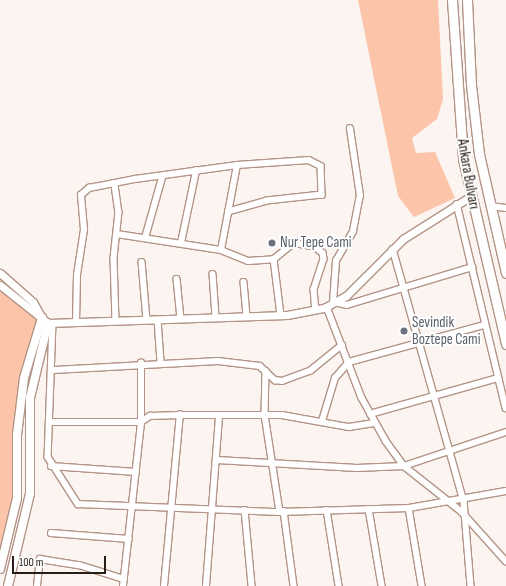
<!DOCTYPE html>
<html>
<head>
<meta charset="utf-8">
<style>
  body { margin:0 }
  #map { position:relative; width:506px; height:586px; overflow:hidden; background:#fbf4f1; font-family:"Sofia Sans Condensed",sans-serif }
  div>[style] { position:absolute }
  .green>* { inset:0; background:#fcc4a9 }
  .roads { filter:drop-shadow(1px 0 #b39486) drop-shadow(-1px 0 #b39486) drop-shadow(0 1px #b39486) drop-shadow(0 -1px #b39486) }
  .minor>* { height:5.5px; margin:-2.75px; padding:0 2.75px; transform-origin:2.75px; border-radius:2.75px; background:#fff }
  .tertiary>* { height:7px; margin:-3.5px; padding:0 3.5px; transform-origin:3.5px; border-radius:3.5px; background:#fff }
  .secondary>* { height:8px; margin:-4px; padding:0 4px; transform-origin:4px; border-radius:4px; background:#fff }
  .primary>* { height:9px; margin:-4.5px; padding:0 4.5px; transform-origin:4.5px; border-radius:4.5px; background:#fff }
  .dots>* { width:11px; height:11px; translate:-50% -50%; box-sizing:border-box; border:2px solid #fff; border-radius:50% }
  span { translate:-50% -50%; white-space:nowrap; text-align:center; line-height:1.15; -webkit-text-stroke:4px #fff; paint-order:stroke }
  .street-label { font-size:15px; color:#281d17 }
  .worship-label { font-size:15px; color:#5b616d }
  .left { translate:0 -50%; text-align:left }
  .scale { position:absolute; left:12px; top:556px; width:94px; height:18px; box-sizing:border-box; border:2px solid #281d17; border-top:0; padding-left:5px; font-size:12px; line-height:14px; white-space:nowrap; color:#281d17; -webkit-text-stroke:3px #fff; paint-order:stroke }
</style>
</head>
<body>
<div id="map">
  <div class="green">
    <div style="clip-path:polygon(358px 0,438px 0,443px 99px,437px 119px,412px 138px,416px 153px,435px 152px,455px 198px,414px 217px,398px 196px)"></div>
    <div style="clip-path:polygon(0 285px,42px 318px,24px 378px,18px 473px,0 574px)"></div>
  </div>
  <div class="roads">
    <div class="minor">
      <div style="left:115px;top:185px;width:27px;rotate:82deg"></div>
      <div style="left:119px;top:212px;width:46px;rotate:96.2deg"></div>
      <div style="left:114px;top:258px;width:63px;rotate:88.2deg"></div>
      <div style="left:457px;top:204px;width:210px;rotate:76.5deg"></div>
      <div style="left:490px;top:206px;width:16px;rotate:7deg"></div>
      <div style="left:117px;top:234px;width:105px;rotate:8.7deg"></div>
      <div style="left:221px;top:250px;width:29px;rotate:22deg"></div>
      <div style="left:248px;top:261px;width:26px;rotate:-4deg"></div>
      <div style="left:274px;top:259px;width:26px;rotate:-39deg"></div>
      <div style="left:294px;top:243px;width:20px;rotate:9deg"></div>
      <div style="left:314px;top:246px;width:11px;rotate:38deg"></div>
      <div style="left:323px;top:253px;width:6px;rotate:81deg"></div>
      <div style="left:324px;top:259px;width:32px;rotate:108deg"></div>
      <div style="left:314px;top:289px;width:21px;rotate:85deg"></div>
      <div style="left:145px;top:238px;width:62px;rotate:-74.2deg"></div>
      <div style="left:181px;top:243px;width:74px;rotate:-78.2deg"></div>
      <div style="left:393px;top:249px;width:262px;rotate:74.3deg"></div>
      <div style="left:464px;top:501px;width:85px;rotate:85.3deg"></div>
      <div style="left:221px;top:250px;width:86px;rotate:-79.3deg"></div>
      <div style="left:237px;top:165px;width:72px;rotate:-4deg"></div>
      <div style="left:309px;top:160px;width:13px;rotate:27deg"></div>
      <div style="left:321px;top:166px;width:29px;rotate:88deg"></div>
      <div style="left:322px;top:195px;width:55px;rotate:173.8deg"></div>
      <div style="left:267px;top:201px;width:40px;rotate:164deg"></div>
      <div style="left:274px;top:259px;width:56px;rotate:82.9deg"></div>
      <div style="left:142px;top:262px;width:58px;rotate:85.1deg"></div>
      <div style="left:213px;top:274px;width:43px;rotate:86deg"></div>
      <div style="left:177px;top:279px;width:40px;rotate:84.3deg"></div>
      <div style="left:244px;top:282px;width:34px;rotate:85deg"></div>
      <div style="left:335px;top:302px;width:12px;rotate:14deg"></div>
      <div style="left:347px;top:305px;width:131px;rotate:-16.9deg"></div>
      <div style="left:333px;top:303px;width:42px;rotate:-85.9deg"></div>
      <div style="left:336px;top:261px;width:34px;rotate:-60deg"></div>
      <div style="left:353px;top:231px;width:36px;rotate:-79deg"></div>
      <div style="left:360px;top:196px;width:68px;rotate:-98.5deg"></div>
      <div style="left:327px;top:307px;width:97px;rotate:69deg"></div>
      <div style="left:362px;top:398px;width:49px;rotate:60.8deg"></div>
      <div style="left:386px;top:441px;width:31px;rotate:54deg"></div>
      <div style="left:404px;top:466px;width:74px;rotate:38.4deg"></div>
      <div style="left:462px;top:512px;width:66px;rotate:48.1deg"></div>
      <div style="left:158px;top:320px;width:42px;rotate:85.9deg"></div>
      <div style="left:53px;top:323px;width:134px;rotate:92.1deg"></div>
      <div style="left:48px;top:457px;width:56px;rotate:57.4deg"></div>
      <div style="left:78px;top:504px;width:202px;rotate:2.3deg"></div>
      <div style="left:280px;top:512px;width:129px;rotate:-1.8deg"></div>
      <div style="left:409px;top:508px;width:98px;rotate:-9.9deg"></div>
      <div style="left:76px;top:323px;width:48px;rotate:-88.8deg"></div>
      <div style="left:77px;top:275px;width:46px;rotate:-81.2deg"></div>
      <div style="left:84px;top:230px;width:35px;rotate:-95deg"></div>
      <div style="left:81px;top:195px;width:11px;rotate:-41deg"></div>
      <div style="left:89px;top:188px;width:47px;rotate:-11.1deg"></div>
      <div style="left:135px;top:179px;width:103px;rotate:-7.8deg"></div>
      <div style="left:54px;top:370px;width:164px;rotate:-3.1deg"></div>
      <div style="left:218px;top:361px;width:42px;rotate:6.8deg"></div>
      <div style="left:260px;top:366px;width:21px;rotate:43deg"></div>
      <div style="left:275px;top:380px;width:7px;rotate:8deg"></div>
      <div style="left:282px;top:381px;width:30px;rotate:-20deg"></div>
      <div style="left:310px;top:371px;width:41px;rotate:-39.1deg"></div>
      <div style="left:266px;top:371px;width:44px;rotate:91.3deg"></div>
      <div style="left:265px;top:415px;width:98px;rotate:81.2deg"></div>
      <div style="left:370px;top:414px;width:133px;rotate:-15.7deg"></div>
      <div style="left:322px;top:421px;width:45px;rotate:-73.2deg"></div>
      <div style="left:335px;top:378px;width:21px;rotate:-49deg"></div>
      <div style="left:349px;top:362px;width:140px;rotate:-15.3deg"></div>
      <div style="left:51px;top:422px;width:90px"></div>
      <div style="left:141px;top:422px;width:11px;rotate:-34deg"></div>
      <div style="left:150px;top:416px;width:30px;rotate:-2deg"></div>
      <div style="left:180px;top:415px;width:102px"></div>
      <div style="left:282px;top:415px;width:68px;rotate:10.2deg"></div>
      <div style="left:349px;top:427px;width:25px;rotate:-9deg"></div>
      <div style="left:217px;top:460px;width:140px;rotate:3.3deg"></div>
      <div style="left:357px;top:468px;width:47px;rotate:-2.4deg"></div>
      <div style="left:404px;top:466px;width:108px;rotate:-18.4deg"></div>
      <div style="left:51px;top:466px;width:85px;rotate:4deg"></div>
      <div style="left:409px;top:508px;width:79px;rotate:80.5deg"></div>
      <div style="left:369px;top:509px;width:78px;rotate:80.4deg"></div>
      <div style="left:245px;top:510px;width:76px;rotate:84.7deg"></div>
      <div style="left:327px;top:510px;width:77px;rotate:81deg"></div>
      <div style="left:284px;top:511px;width:76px;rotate:82.4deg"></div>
      <div style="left:51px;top:533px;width:78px;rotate:4.4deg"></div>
      <div style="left:37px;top:586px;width:27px;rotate:-84deg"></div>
      <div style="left:40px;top:559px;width:39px;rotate:9deg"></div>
      <div style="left:79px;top:565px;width:47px;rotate:17.3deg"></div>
      <div style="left:123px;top:586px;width:165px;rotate:-83.7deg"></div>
      <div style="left:141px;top:422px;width:59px;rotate:-90deg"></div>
      <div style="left:164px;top:586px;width:172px;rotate:-84.7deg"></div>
      <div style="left:206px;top:586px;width:170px;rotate:-85.6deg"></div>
    </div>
    <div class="tertiary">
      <div style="left:0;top:273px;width:44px;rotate:41.3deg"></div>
      <div style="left:33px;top:302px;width:18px;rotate:61deg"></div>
      <div style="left:0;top:285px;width:61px;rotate:38.4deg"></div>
      <div style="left:48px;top:323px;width:239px;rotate:-1.9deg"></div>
      <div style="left:287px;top:315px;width:38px;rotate:-11deg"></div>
      <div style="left:324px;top:308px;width:25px;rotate:-29deg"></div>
      <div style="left:346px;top:296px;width:81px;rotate:-45deg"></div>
      <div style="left:403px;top:239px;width:80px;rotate:-32.3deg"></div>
    </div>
    <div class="secondary">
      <div style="left:0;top:569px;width:73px;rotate:-76.5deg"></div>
      <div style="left:17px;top:498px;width:63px;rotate:-90deg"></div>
      <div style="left:17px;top:435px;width:57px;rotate:-83deg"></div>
      <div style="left:24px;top:378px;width:63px;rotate:-73.3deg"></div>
      <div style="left:8px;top:586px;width:95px;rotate:-76.6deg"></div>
      <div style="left:30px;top:494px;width:96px;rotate:-90deg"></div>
      <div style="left:30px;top:398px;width:77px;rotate:-76.5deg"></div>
    </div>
    <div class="primary">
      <div style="left:452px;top:0;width:159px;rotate:86deg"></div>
      <div style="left:463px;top:159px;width:190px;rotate:76.9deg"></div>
      <div style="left:467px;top:0;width:85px;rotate:87.3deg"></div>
      <div style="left:471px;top:85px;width:69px;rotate:83.4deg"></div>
      <div style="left:479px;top:154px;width:122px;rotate:77.2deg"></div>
    </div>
  </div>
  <div class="dots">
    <div style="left:272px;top:243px;background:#6b7280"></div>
    <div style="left:404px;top:331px;background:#6b7280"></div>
  </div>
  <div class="street-label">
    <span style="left:468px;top:174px;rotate:80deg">Ankara Bulvarı</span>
  </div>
  <div class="worship-label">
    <span class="left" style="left:280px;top:243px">Nur Tepe Cami</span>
    <span class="left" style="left:412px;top:331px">Sevindik<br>Boztepe Cami</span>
  </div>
  <div class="scale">100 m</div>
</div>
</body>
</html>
